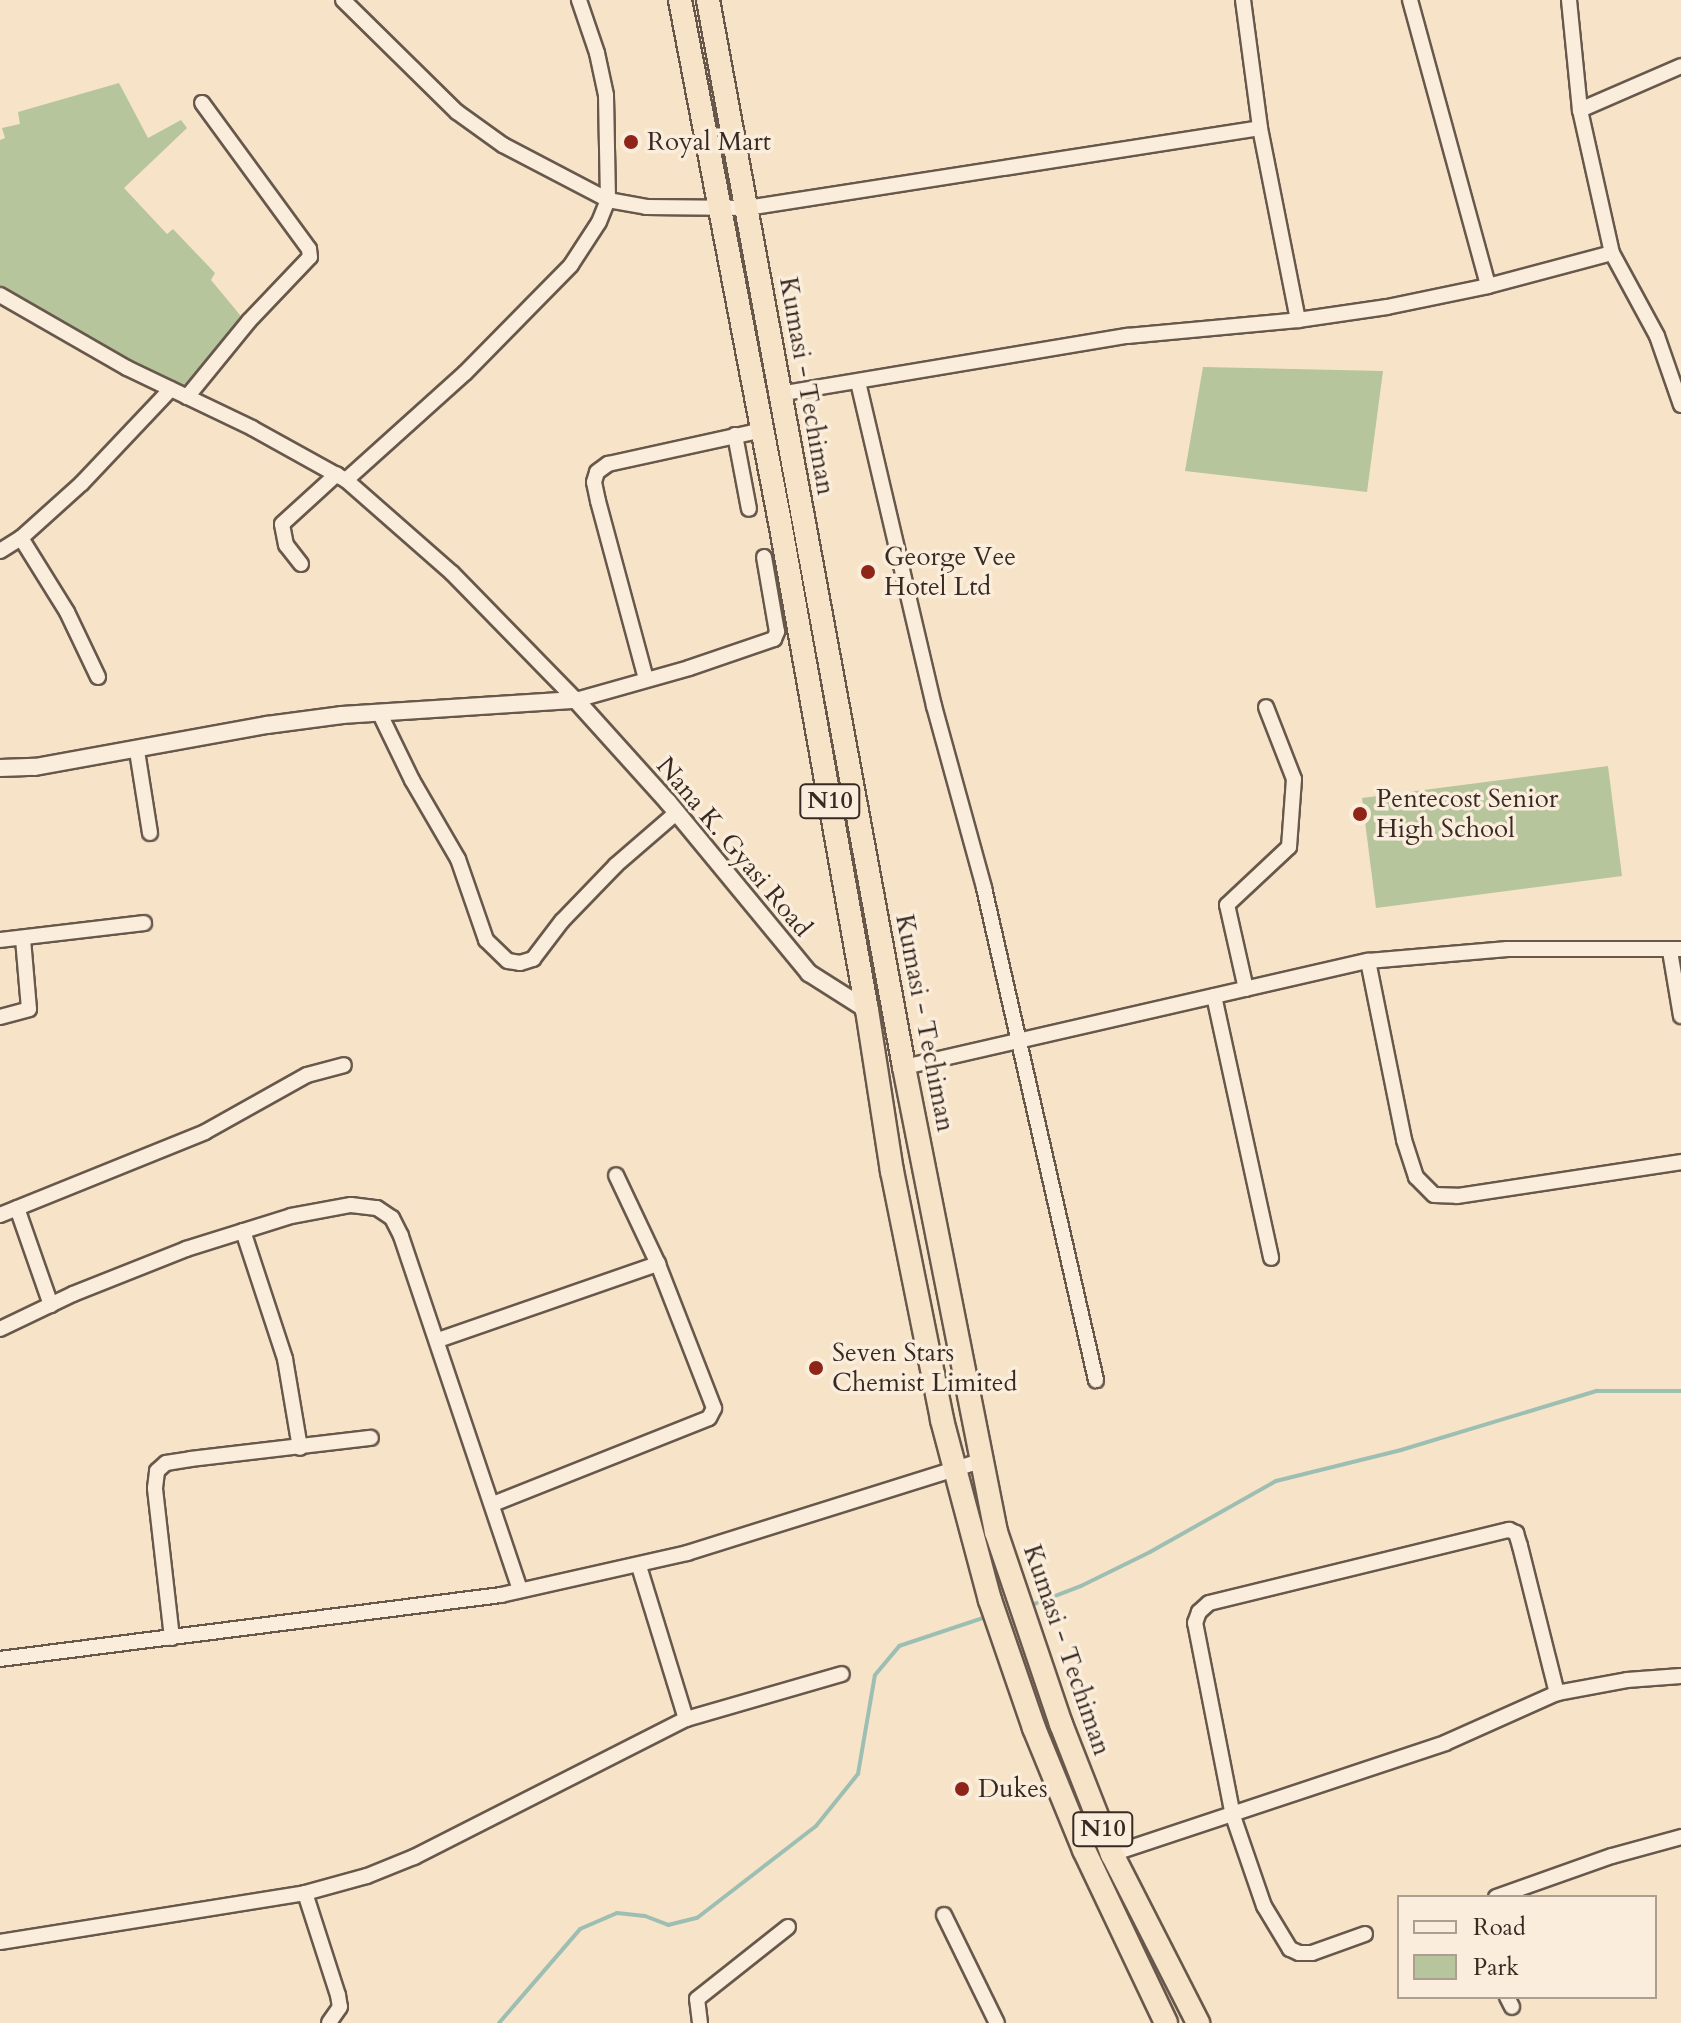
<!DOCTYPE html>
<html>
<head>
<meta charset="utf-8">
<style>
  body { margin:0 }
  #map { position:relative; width:1681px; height:2023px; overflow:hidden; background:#f7e4c8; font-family:Cardo,serif }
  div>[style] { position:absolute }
  .green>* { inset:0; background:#b6c59b }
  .stream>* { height:4px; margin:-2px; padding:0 2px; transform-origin:2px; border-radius:2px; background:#9dbfb3 }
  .roads { filter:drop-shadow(2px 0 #68584c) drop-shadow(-2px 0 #68584c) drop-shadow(0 2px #68584c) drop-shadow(0 -2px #68584c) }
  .minor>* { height:14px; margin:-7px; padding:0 7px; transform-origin:7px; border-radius:7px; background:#faeddb }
  .tertiary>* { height:16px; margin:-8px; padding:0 8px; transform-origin:8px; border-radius:8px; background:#faeddb }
  .trunk>* { height:22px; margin:-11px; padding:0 11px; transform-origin:11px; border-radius:11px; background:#f7e4c8 }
  .dots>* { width:22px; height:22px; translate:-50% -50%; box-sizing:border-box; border:4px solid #faeddb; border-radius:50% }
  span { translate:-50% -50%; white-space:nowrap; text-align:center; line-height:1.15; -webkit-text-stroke:7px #faeddb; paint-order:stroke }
  .shield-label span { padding:2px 6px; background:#faeddb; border:2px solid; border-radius:6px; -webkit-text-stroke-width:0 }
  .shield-label { font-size:24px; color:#382923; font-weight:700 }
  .poi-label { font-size:26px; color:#382923 }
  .left { translate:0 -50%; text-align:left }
  .street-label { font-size:26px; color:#382923 }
  .legend { position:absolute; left:1397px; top:1895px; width:260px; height:104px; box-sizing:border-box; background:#faeddb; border:2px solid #ac9f91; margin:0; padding:10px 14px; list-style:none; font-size:24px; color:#382923 }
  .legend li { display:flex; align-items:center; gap:16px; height:40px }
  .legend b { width:40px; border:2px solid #ac9f91 }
</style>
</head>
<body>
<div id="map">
  <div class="green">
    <div style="clip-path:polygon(119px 83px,148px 138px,181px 120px,187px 128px,124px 188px,167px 234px,173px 229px,215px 273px,211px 280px,245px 321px,185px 389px,59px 324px,0 288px,0 140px,5px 138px,2px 128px,20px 124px,18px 112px)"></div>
    <div style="clip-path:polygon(1203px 367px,1383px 371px,1367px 492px,1185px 471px)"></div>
    <div style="clip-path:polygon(1608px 766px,1622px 876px,1376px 908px,1362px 798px)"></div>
  </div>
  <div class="stream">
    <div style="left:1029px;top:1606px;width:56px;rotate:-21deg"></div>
    <div style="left:1081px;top:1586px;width:77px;rotate:-26.2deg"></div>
    <div style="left:1150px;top:1552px;width:145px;rotate:-29.4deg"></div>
    <div style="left:1276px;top:1481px;width:129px;rotate:-13.9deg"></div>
    <div style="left:1401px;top:1450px;width:205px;rotate:-16.8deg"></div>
    <div style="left:1597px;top:1391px;width:84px"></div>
    <div style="left:499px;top:2023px;width:124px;rotate:-49.2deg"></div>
    <div style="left:580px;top:1929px;width:40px;rotate:-23.4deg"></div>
    <div style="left:617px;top:1913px;width:28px;rotate:6deg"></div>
    <div style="left:645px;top:1916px;width:25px;rotate:21deg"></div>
    <div style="left:668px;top:1925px;width:30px;rotate:-14deg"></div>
    <div style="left:697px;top:1918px;width:150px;rotate:-37.7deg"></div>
    <div style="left:816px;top:1826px;width:67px;rotate:-51.1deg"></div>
    <div style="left:858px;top:1774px;width:100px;rotate:-80.3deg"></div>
    <div style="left:875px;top:1675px;width:38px;rotate:-50deg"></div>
    <div style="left:899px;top:1646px;width:92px;rotate:-18.4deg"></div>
  </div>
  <div class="roads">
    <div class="minor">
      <div style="left:343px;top:0;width:160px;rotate:44.5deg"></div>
      <div style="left:457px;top:112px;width:57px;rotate:35.7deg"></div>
      <div style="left:503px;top:145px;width:119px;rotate:27.6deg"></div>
      <div style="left:608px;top:200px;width:39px;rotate:10deg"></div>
      <div style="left:646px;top:207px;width:101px;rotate:0.6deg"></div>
      <div style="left:747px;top:208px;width:519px;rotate:-8.86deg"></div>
      <div style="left:1243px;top:0;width:129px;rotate:82.4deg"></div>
      <div style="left:1260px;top:128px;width:196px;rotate:78.8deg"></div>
      <div style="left:1410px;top:0;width:296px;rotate:74.7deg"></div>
      <div style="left:1569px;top:0;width:111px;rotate:84.3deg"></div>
      <div style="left:1580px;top:110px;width:147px;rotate:77.4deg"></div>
      <div style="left:1612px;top:253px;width:94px;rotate:61.5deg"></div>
      <div style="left:1657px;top:336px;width:73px;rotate:70.8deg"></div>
      <div style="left:1580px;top:110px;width:110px;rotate:-23.5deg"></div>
      <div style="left:0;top:295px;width:146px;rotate:29.9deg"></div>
      <div style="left:127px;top:368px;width:139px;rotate:25.6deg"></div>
      <div style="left:252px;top:428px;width:107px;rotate:29deg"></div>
      <div style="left:346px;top:480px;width:141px;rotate:41.3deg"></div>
      <div style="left:452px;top:573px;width:177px;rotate:45.7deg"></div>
      <div style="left:576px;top:700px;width:117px;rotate:-15.8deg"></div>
      <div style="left:689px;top:668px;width:90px;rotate:-18.8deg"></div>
      <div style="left:774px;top:639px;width:8px;rotate:-67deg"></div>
      <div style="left:777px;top:632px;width:76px;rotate:-99.8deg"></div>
      <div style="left:858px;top:382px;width:333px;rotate:76.8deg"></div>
      <div style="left:934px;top:706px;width:189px;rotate:74.6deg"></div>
      <div style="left:984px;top:888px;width:505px;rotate:77.18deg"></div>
      <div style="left:779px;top:394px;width:353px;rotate:-9.5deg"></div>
      <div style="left:1127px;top:336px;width:172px;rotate:-5.3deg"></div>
      <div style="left:1298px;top:320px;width:90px;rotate:-8.3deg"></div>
      <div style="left:1387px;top:307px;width:103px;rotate:-11.7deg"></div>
      <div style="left:1488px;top:286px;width:128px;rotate:-14.9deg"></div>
      <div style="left:187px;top:397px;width:98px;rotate:-50.8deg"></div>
      <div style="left:249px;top:321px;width:88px;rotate:-46.4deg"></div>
      <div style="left:310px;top:257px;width:8px;rotate:-97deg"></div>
      <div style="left:309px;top:249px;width:181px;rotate:-126.2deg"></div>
      <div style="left:735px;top:435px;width:75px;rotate:79.3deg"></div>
      <div style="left:346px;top:480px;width:160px;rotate:-42deg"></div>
      <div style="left:465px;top:373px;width:151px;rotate:-45.5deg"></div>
      <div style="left:571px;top:265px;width:51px;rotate:-56.9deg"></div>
      <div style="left:599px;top:222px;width:24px;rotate:-68deg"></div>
      <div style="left:608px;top:200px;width:105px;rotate:-91.1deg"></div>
      <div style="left:606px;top:95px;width:43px;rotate:-102.1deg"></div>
      <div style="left:597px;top:53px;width:56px;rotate:-108.8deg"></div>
      <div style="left:21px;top:538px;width:87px;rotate:58.1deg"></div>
      <div style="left:67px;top:612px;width:72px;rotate:64.5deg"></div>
      <div style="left:0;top:551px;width:25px;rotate:-32deg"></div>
      <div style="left:21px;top:538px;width:82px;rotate:-42deg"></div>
      <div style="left:82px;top:483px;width:129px;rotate:-46.6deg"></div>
      <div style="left:301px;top:564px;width:24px;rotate:-128deg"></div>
      <div style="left:286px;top:545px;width:21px;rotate:-101deg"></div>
      <div style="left:282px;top:524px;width:74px;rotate:-42.3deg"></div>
      <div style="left:646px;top:679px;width:184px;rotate:-105.1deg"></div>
      <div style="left:598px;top:501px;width:19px;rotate:-102deg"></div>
      <div style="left:594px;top:482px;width:10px;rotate:-73deg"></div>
      <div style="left:597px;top:472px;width:14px;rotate:-36deg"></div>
      <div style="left:608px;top:464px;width:158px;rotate:-12.4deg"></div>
      <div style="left:379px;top:712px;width:76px;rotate:64.1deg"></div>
      <div style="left:412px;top:780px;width:91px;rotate:59.8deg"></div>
      <div style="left:458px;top:859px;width:86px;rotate:70.9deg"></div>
      <div style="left:486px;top:940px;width:30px;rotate:44deg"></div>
      <div style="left:508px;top:961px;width:12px;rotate:9deg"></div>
      <div style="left:520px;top:963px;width:14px;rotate:-17deg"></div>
      <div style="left:533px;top:959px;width:48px;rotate:-52.7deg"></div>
      <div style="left:562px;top:921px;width:78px;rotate:-46deg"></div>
      <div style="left:616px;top:865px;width:79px;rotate:-40.9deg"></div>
      <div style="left:137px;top:751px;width:83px;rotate:81deg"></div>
      <div style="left:0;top:940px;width:145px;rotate:-6.7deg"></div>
      <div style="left:1670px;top:951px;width:66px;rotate:80.4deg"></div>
      <div style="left:1368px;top:961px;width:183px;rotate:78.6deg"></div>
      <div style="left:1404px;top:1140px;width:39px;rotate:72deg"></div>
      <div style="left:1416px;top:1177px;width:25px;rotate:45deg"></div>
      <div style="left:1434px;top:1195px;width:23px;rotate:2deg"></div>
      <div style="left:1457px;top:1196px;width:227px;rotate:-8.6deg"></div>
      <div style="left:1246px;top:989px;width:86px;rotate:-102.7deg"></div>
      <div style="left:1227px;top:905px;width:85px;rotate:-43.1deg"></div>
      <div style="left:1289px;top:847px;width:68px;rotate:-85.8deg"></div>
      <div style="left:1294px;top:779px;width:77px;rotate:-111.3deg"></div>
      <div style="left:1214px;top:996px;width:268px;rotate:77.7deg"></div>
      <div style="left:0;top:1017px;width:30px;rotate:-15deg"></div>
      <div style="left:29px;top:1009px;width:70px;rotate:-94.9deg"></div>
      <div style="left:904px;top:1067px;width:476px;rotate:-12.9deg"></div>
      <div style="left:1368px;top:961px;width:140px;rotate:-4.9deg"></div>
      <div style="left:1507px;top:949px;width:174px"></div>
      <div style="left:17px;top:1208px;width:103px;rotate:70.7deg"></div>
      <div style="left:0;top:1215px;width:221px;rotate:-22deg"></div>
      <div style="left:205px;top:1132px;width:117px;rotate:-29.2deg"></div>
      <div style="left:307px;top:1075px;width:38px;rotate:-15deg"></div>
      <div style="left:243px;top:1231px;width:135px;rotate:71.8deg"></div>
      <div style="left:285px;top:1359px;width:90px;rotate:80.4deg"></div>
      <div style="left:0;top:1329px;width:81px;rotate:-25.6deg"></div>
      <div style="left:73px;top:1294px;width:122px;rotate:-21.7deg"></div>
      <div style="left:186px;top:1249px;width:110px;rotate:-17.4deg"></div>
      <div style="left:291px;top:1216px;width:61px;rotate:-10.4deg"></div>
      <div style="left:351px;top:1205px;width:26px;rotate:7deg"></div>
      <div style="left:377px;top:1208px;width:18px;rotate:34deg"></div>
      <div style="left:392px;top:1218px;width:20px;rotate:63deg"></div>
      <div style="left:401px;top:1236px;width:373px;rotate:71.4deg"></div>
      <div style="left:438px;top:1340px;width:233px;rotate:-19.1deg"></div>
      <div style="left:493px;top:1504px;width:232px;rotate:-21.7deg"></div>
      <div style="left:709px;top:1418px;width:11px;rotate:-63deg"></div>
      <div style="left:714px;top:1408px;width:155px;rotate:-111.3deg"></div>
      <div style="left:658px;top:1264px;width:98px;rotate:-115.3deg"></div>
      <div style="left:172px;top:1638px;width:151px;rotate:-96.5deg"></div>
      <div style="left:155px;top:1488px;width:17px;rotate:-83deg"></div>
      <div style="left:157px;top:1471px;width:12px;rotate:-42deg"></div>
      <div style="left:166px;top:1463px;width:25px;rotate:-9deg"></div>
      <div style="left:191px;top:1459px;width:181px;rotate:-6.7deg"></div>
      <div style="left:0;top:1659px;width:505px;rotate:-7.28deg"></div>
      <div style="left:501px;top:1595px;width:191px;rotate:-12.7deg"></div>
      <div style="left:687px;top:1553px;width:308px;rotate:-17.4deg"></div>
      <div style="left:686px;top:1719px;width:162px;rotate:-16.1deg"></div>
      <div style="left:1112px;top:1854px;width:351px;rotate:-18.4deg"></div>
      <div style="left:1445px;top:1743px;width:123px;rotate:-24.1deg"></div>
      <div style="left:1557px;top:1693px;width:71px;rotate:-10.5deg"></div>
      <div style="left:1627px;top:1680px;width:54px;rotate:-4.2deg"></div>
      <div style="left:305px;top:1893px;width:107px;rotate:72.1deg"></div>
      <div style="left:338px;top:1995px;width:12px;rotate:81deg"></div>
      <div style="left:340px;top:2007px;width:19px;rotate:125deg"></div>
      <div style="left:1496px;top:1897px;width:123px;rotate:-19.5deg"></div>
      <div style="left:1612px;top:1856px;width:72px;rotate:-15.4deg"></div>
      <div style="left:944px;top:1915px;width:120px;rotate:63.9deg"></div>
      <div style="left:1365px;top:1934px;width:56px;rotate:160.3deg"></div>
      <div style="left:1312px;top:1953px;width:13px;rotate:180deg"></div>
      <div style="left:1299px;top:1953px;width:10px;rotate:-156deg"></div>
      <div style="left:1290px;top:1949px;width:50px;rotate:-121.2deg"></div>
      <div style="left:1264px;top:1906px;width:95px;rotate:-109deg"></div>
      <div style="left:1233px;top:1816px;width:197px;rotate:-101.1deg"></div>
      <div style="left:1195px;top:1623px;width:12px;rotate:-70deg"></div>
      <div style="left:1199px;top:1612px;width:13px;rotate:-42deg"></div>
      <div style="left:1209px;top:1603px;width:309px;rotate:-13.7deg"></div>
      <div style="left:1509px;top:1530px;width:8px;rotate:23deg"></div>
      <div style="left:1516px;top:1533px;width:14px;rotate:73deg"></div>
      <div style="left:1520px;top:1546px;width:152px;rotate:75.9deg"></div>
      <div style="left:0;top:1942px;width:309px;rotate:-9.1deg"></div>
      <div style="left:305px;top:1893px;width:64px;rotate:-15.3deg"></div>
      <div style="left:367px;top:1876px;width:51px;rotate:-22deg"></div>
      <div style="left:414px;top:1857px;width:305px;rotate:-26.9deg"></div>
      <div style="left:686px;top:1719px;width:160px;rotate:-107.1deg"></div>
      <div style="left:1507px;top:1997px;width:11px;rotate:63deg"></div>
      <div style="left:700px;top:2023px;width:24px;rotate:-97deg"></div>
      <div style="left:697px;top:1999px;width:116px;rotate:-38.4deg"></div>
    </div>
    <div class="tertiary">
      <div style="left:0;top:768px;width:35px;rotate:-2deg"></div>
      <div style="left:35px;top:767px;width:236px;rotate:-10.3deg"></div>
      <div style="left:267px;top:725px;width:76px;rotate:-7.6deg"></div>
      <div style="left:342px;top:715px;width:234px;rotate:-3.7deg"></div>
      <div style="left:576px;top:700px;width:137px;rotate:48deg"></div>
      <div style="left:668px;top:802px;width:222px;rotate:50.5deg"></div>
      <div style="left:809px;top:973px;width:69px;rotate:32.5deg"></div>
    </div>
    <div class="trunk">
      <div style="left:680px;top:0;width:531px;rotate:79.16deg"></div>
      <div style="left:780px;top:522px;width:496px;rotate:79.9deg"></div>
      <div style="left:867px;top:1010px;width:163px;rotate:81.2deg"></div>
      <div style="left:892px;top:1171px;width:254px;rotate:78.6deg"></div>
      <div style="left:942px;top:1420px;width:186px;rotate:75.1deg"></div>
      <div style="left:990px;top:1600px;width:135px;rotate:71deg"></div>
      <div style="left:1034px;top:1728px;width:132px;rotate:67.7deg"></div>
      <div style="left:1084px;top:1850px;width:191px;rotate:64.6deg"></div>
      <div style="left:708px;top:0;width:1085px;rotate:79.59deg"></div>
      <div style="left:904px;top:1067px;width:474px;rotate:78.8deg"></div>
      <div style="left:996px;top:1532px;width:203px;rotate:71.3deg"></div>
      <div style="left:1061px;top:1724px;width:140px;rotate:68.6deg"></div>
      <div style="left:1112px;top:1854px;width:190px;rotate:63deg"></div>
    </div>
  </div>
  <div class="dots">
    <div style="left:631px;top:142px;background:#8f2418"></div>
    <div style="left:868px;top:572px;background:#8f2418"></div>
    <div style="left:1360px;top:814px;background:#8f2418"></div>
    <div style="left:816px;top:1368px;background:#8f2418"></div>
    <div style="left:962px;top:1789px;background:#8f2418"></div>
  </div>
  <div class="shield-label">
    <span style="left:830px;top:801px">N10</span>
    <span style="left:1103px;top:1829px">N10</span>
  </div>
  <div class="poi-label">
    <span class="left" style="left:647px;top:142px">Royal Mart</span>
    <span class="left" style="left:884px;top:572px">George Vee<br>Hotel Ltd</span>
    <span class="left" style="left:1376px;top:814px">Pentecost Senior<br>High School</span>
    <span class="left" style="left:832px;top:1368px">Seven Stars<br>Chemist Limited</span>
    <span class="left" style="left:978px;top:1789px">Dukes</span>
  </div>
  <div class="street-label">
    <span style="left:807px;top:386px;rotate:80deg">Kumasi - Techiman</span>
    <span style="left:734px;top:847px;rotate:50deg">Nana K. Gyasi Road</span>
    <span style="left:925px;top:1023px;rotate:79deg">Kumasi - Techiman</span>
    <span style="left:1067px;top:1650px;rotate:71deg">Kumasi - Techiman</span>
  </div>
  <ul class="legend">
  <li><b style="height:10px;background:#faeddb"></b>Road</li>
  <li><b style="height:22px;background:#b6c59b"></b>Park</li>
  </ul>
</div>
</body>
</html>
